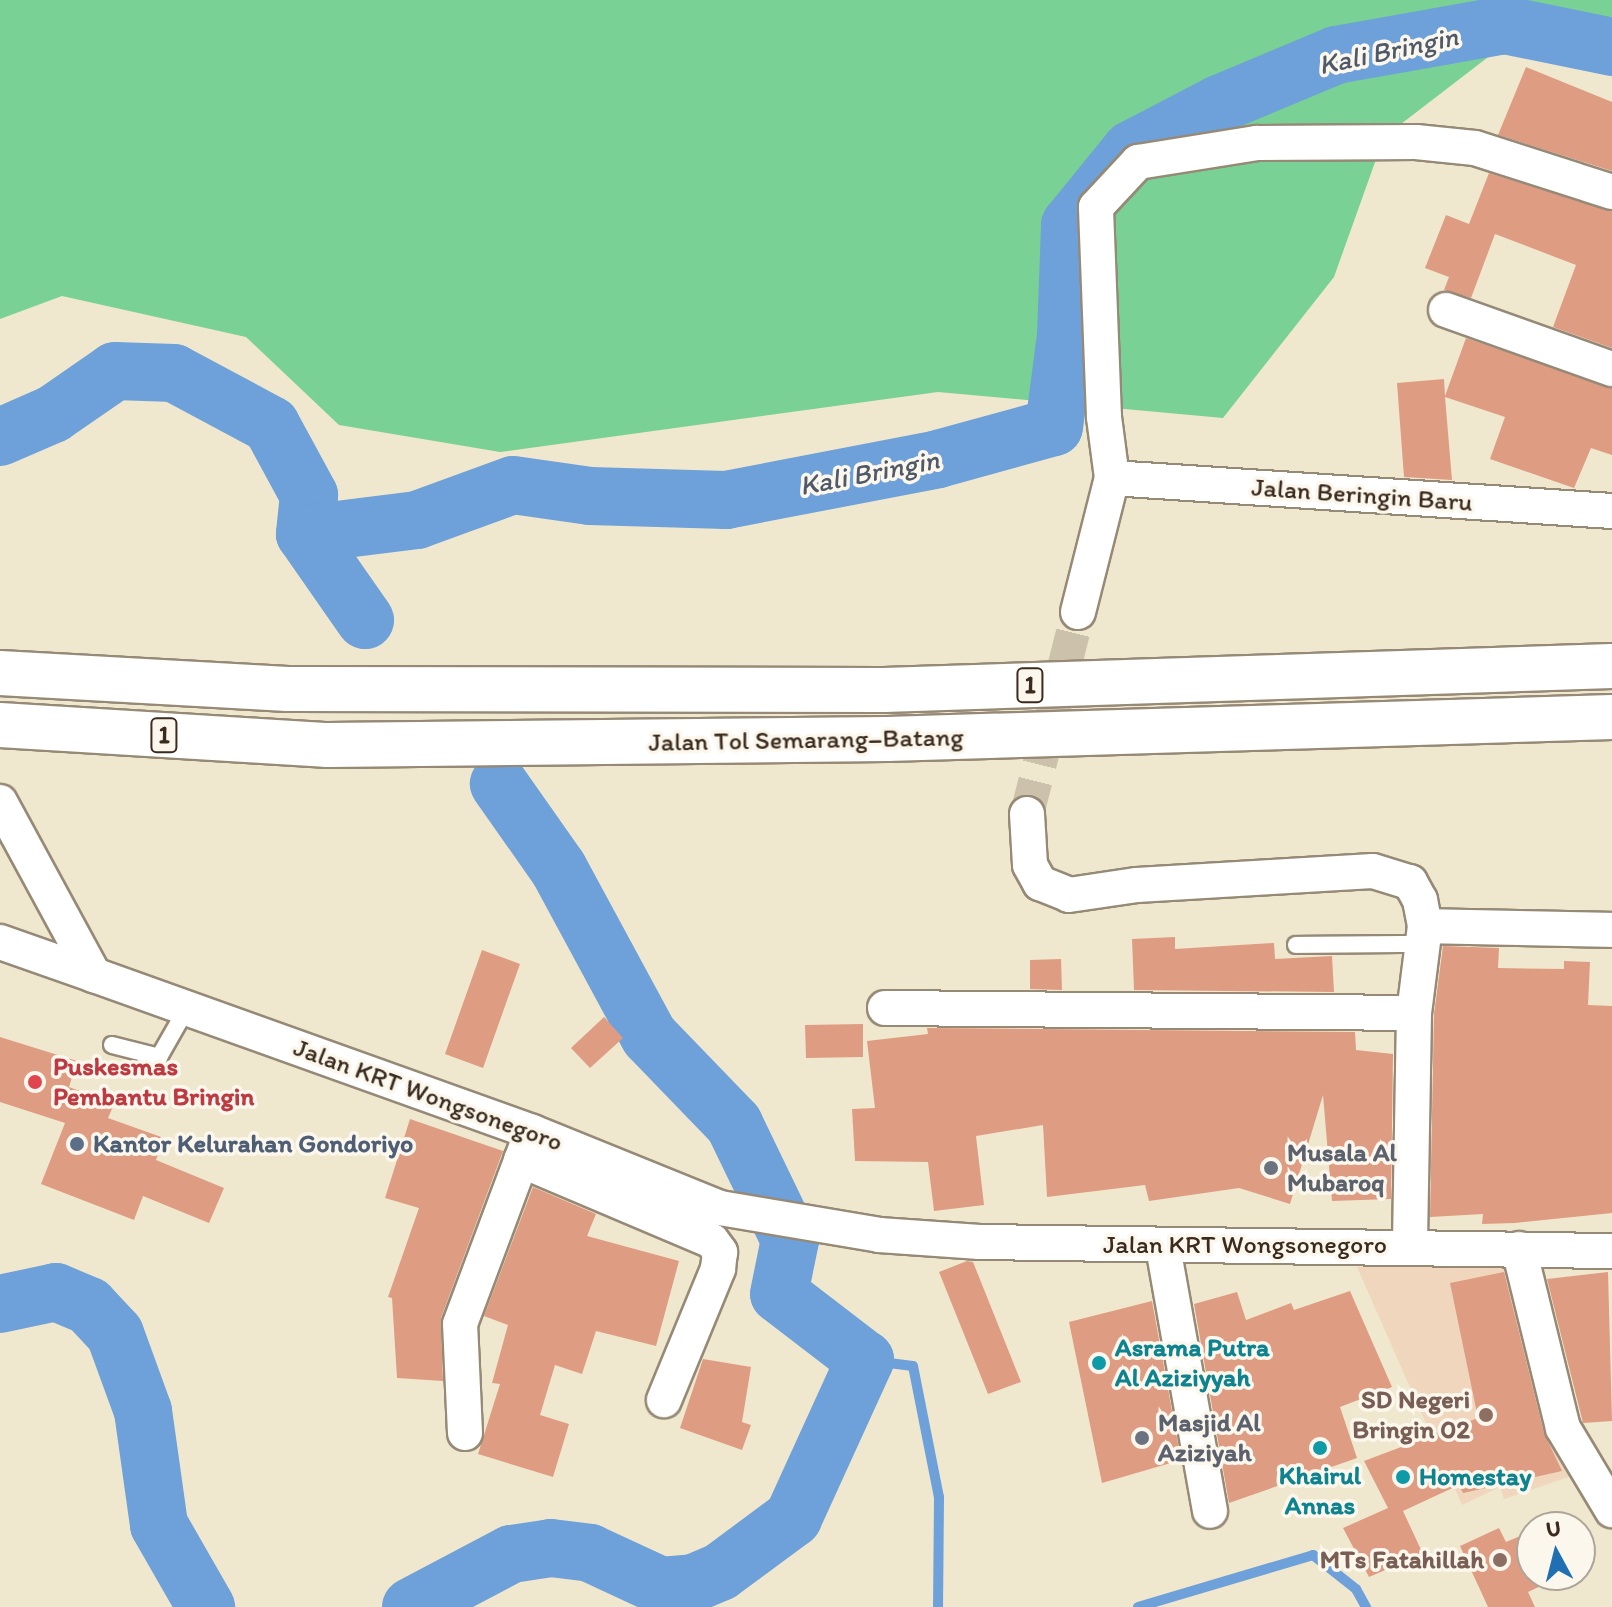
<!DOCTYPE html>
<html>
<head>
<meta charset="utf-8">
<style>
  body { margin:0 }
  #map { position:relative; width:1612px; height:1607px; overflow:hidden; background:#f0e8ce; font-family:Itim,sans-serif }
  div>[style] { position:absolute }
  .built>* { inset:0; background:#efd6bc }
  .green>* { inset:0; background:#79d196 }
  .stream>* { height:10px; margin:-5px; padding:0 5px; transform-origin:5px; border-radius:5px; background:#6ea0d9 }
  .river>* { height:58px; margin:-29px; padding:0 29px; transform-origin:29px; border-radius:29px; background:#6ea0d9 }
  .building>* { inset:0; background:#de9c83 }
  .minor-tunnel>* { height:34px; margin-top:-17px; transform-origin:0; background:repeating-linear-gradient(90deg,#ccc2ab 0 34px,transparent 0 51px) }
  .roads { filter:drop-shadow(2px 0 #968976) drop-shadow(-2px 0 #968976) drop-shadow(0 2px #968976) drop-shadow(0 -2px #968976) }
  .service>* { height:16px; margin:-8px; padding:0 8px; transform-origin:8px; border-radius:8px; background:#fff }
  .minor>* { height:34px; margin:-17px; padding:0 17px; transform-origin:17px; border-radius:17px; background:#fff }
  .motorway>* { height:44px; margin:-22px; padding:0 22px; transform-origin:22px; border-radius:22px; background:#fff }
  .dots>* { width:22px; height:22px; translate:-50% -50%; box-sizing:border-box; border:4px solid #fbf7ec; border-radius:50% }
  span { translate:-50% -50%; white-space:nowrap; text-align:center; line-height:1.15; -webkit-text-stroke:7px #fbf7ec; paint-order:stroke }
  .shield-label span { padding:2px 6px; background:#fbf7ec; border:2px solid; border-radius:6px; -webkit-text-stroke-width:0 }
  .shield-label { font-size:24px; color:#3b2a1e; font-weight:700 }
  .street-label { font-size:26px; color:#3b2a1e }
  .health-label { font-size:26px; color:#be3a42; font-weight:700 }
  .left { translate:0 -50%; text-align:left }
  .service-label { font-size:26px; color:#4e5e75; font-weight:700 }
  .worship-label { font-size:26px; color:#5b616d; font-weight:700 }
  .culture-label { font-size:26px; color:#0d838f; font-weight:700 }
  .education-label { font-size:26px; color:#785e54; font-weight:700 }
  .right { translate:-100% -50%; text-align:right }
  .water-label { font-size:28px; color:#4f5969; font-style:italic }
  .north { position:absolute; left:1516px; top:1511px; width:80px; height:80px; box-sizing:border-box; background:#fbf7ec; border:2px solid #aea59a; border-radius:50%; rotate:353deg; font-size:22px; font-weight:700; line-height:32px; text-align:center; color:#3b2a1e }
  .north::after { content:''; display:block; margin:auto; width:28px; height:36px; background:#1f6fb2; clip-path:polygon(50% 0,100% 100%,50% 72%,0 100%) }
</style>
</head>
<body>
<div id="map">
  <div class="built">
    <div style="clip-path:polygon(1511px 1259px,1574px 1475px,1504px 1499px,1500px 1487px,1462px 1505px,1357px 1267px)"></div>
  </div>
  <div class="green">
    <div style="clip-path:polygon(0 0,1612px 0,1612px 18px,1530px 25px,1384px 137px,1334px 277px,1223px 418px,938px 392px,500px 452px,339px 425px,246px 337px,62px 296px,0 319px)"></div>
  </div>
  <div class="stream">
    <div style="left:865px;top:1360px;width:48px;rotate:7.1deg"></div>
    <div style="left:913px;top:1366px;width:134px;rotate:78.8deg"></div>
    <div style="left:939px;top:1497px;width:110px;rotate:90.5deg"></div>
    <div style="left:1138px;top:1607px;width:183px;rotate:-16.5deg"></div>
    <div style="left:1313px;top:1555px;width:55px;rotate:38.3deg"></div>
    <div style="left:1356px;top:1589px;width:21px;rotate:61deg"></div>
  </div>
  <div class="river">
    <div style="left:0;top:437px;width:58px;rotate:-23.5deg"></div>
    <div style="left:53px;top:414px;width:75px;rotate:-34.7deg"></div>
    <div style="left:115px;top:371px;width:59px;rotate:1.9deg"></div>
    <div style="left:174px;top:373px;width:110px;rotate:28.2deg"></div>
    <div style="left:271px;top:425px;width:80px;rotate:61.5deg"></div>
    <div style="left:309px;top:495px;width:39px;rotate:96deg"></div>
    <div style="left:305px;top:534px;width:113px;rotate:-7.1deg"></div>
    <div style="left:417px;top:520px;width:102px;rotate:-20deg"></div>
    <div style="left:513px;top:485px;width:78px;rotate:8.1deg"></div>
    <div style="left:590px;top:496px;width:136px;rotate:1.7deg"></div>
    <div style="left:726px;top:500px;width:216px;rotate:-10.9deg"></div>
    <div style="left:938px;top:459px;width:120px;rotate:-15.4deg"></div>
    <div style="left:1054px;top:427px;width:92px;rotate:-82.5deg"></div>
    <div style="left:1066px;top:336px;width:111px;rotate:-87.9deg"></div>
    <div style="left:1070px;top:225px;width:97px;rotate:-50.9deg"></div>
    <div style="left:1131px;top:150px;width:99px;rotate:-27.6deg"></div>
    <div style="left:1219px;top:104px;width:127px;rotate:-22.7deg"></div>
    <div style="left:1336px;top:55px;width:172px;rotate:-10.1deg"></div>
    <div style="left:1505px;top:25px;width:109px;rotate:11.6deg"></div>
    <div style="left:305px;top:534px;width:105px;rotate:55.1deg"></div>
    <div style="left:0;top:1304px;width:57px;rotate:-12.1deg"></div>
    <div style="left:56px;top:1292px;width:36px;rotate:23deg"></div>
    <div style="left:89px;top:1306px;width:38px;rotate:47deg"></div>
    <div style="left:115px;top:1334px;width:82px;rotate:70deg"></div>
    <div style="left:143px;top:1411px;width:115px;rotate:82deg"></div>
    <div style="left:159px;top:1525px;width:95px;rotate:60.2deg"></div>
    <div style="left:411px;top:1607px;width:113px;rotate:-27.9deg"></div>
    <div style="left:511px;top:1554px;width:40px;rotate:-8.5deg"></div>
    <div style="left:551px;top:1548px;width:39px;rotate:7deg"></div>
    <div style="left:590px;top:1553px;width:78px;rotate:24.9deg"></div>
    <div style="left:661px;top:1586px;width:33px;rotate:-5deg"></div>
    <div style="left:694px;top:1583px;width:28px;rotate:-23deg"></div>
    <div style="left:720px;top:1572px;width:91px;rotate:-36.5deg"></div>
    <div style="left:793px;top:1518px;width:174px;rotate:-65.5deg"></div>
    <div style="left:865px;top:1360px;width:108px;rotate:-142.5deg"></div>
    <div style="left:779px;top:1294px;width:55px;rotate:-78.5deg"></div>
    <div style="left:790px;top:1240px;width:129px;rotate:-115.8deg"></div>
    <div style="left:734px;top:1124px;width:122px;rotate:-134deg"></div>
    <div style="left:649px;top:1036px;width:191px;rotate:-118.4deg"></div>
    <div style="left:558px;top:868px;width:103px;rotate:-125.1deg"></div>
  </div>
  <div class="building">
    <div style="clip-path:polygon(1526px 67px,1612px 102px,1612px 171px,1498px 135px)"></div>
    <div style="clip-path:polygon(1489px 173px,1612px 211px,1612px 348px,1553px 327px,1576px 265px,1495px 234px,1471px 298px,1444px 290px,1449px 277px,1425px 268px,1446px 215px,1469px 224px)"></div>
    <div style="clip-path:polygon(1466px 338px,1612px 388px,1612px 455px,1591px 448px,1574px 488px,1490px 459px,1505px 417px,1445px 397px,1452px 480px,1404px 477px,1397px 383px,1444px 379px,1445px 396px)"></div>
    <div style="clip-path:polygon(1175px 937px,1175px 949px,1274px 943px,1275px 959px,1332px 956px,1334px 992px,1134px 990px,1132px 939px)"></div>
    <div style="clip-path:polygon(1443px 946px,1499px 948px,1498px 968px,1564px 969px,1564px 961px,1590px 962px,1588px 1005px,1612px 1006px,1612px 1213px,1515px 1223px,1482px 1224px,1483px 1214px,1430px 1217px,1434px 1014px)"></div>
    <div style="clip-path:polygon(482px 950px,520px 964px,483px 1068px,445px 1054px)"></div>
    <div style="clip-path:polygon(1061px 959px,1062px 990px,1030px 989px,1030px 960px)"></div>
    <div style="clip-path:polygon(604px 1017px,623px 1038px,590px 1068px,571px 1048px)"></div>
    <div style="clip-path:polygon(863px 1024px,863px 1057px,806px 1058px,805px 1025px)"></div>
    <div style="clip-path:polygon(927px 1028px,1355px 1032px,1356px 1050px,1393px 1054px,1391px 1199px,1332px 1201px,1323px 1095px,1290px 1204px,1239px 1188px,1149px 1201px,1145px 1185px,1047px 1197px,1043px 1125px,976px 1136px,984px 1205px,934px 1211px,928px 1162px,855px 1161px,852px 1109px,875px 1108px,867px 1041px,928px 1034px)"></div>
    <div style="clip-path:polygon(0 1037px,77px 1061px,69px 1087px,114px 1104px,108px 1118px,164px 1138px,156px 1160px,224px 1188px,209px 1223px,143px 1196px,134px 1220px,41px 1184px,65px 1123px,0 1102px)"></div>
    <div style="clip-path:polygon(410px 1119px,503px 1151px,441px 1318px,443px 1381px,397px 1378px,392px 1298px,388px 1297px,419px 1208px,385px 1198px)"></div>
    <div style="clip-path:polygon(533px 1187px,596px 1214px,587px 1236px,679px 1261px,656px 1346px,596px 1331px,582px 1374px,555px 1365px,540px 1415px,569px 1424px,553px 1477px,478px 1454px,500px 1384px,492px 1383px,508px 1325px,484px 1316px)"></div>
    <div style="clip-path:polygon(967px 1261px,973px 1262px,1021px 1382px,988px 1394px,939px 1272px)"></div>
    <div style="clip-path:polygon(1504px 1272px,1544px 1433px,1562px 1471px,1463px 1493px,1459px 1485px,1403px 1511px,1423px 1554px,1369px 1577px,1343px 1528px,1388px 1508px,1364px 1461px,1478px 1418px,1450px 1283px)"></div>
    <div style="clip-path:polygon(1608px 1272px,1612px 1421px,1583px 1423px,1547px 1279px)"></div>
    <div style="clip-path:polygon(1350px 1291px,1392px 1387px,1340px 1407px,1357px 1458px,1229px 1503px,1194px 1304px,1237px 1292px,1246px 1320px,1291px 1303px,1294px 1310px)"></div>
    <div style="clip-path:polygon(1152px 1301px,1181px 1460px,1102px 1483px,1069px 1322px)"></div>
    <div style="clip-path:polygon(703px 1359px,751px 1367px,742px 1422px,751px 1425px,742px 1450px,680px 1428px)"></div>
    <div style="clip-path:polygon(1499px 1528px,1506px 1542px,1532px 1531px,1532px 1575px,1564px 1575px,1528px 1592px,1535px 1607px,1488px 1607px,1460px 1546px)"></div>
  </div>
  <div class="minor-tunnel">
    <div style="left:1027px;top:814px;width:208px;rotate:-75.8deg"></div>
  </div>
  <div class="roads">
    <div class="service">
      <div style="left:1296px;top:945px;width:127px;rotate:-0.5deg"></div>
      <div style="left:112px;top:1045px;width:49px;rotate:14.3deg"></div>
      <div style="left:159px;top:1057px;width:56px;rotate:-60.3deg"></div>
    </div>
    <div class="minor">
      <div style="left:1446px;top:310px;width:176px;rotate:19.6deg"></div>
      <div style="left:1112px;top:478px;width:501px;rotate:3.78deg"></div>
      <div style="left:1078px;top:612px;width:138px;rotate:-75.8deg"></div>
      <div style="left:1112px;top:478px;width:62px;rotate:-97.5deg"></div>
      <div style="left:1104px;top:417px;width:210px;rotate:-92.2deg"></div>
      <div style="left:1096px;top:207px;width:62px;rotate:-47deg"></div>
      <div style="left:1138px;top:162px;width:121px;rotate:-9.1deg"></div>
      <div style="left:1257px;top:143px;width:159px;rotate:-0.4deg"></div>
      <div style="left:1416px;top:142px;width:59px;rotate:5.8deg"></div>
      <div style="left:1475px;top:148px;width:144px;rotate:17.8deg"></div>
      <div style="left:0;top:802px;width:197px;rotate:61.5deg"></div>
      <div style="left:94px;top:975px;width:465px;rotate:19.7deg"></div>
      <div style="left:532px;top:1132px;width:203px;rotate:22deg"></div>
      <div style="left:720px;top:1208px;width:161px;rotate:9.6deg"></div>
      <div style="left:879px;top:1235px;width:101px;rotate:4deg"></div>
      <div style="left:980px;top:1242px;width:632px;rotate:0.82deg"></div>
      <div style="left:1027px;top:814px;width:51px;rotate:86.6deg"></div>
      <div style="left:1030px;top:865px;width:21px;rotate:61deg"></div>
      <div style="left:1040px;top:883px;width:31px;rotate:22deg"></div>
      <div style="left:1069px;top:895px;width:69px;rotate:-8.4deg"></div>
      <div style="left:1137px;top:885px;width:236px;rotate:-3.4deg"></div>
      <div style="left:1373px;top:871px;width:39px;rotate:17deg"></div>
      <div style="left:1410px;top:882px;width:21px;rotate:61deg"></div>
      <div style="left:1420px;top:900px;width:26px;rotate:79deg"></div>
      <div style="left:1425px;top:926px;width:88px;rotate:97.2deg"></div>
      <div style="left:1414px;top:1013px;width:232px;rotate:91deg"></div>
      <div style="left:1425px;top:926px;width:187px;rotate:1.2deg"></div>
      <div style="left:0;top:942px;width:100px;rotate:19.3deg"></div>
      <div style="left:885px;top:1008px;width:529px;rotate:0.54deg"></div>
      <div style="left:521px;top:1160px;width:207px;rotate:23deg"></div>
      <div style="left:712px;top:1241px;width:14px;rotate:54deg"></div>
      <div style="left:720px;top:1252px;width:17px;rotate:97deg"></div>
      <div style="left:718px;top:1269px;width:142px;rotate:112.4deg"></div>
      <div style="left:1163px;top:1247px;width:268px;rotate:79.9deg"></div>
      <div style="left:1519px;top:1249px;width:184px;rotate:76.2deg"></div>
      <div style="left:1563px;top:1428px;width:96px;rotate:59.1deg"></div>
      <div style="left:465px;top:1433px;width:109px;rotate:-92.6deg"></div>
      <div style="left:460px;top:1324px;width:197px;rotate:-69.5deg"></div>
    </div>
    <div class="motorway">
      <div style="left:0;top:673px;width:288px;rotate:3.2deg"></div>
      <div style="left:288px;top:689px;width:596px;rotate:0.1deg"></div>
      <div style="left:884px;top:690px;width:728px;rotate:-1.89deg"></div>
      <div style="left:0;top:725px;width:329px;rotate:3.5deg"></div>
      <div style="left:328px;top:745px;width:559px;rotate:-0.61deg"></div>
      <div style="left:887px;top:739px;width:725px;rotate:-1.74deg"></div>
    </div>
  </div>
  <div class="dots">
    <div style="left:35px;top:1082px;background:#e0444e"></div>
    <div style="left:77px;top:1144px;background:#5c6f8a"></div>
    <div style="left:1271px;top:1168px;background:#6b7280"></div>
    <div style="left:1099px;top:1363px;background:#0f9aa8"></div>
    <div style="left:1486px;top:1415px;background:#8d6e63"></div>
    <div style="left:1142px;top:1438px;background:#6b7280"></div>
    <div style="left:1320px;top:1448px;background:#0f9aa8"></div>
    <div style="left:1403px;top:1477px;background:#0f9aa8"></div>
    <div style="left:1500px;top:1560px;background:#8d6e63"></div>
  </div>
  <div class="shield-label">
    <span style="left:1030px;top:685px">1</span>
    <span style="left:164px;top:735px">1</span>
  </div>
  <div class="street-label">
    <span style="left:1362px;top:495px;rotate:4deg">Jalan Beringin Baru</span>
    <span style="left:806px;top:740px;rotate:-1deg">Jalan Tol Semarang–Batang</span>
    <span style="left:428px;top:1095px;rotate:20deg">Jalan KRT Wongsonegoro</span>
    <span style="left:1245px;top:1245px">Jalan KRT Wongsonegoro</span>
  </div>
  <div class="health-label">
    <span class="left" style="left:53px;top:1082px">Puskesmas<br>Pembantu Bringin</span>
  </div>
  <div class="service-label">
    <span class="left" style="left:93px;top:1144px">Kantor Kelurahan Gondoriyo</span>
  </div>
  <div class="worship-label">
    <span class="left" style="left:1287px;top:1168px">Musala Al<br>Mubaroq</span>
    <span class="left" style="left:1158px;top:1438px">Masjid Al<br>Aziziyah</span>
  </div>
  <div class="culture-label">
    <span class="left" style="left:1115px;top:1363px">Asrama Putra<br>Al Aziziyyah</span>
    <span style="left:1320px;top:1491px">Khairul<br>Annas</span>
    <span class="left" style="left:1419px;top:1477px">Homestay</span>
  </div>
  <div class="education-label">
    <span class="right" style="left:1470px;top:1415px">SD Negeri<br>Bringin 02</span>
    <span class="right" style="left:1484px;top:1560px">MTs Fatahillah</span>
  </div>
  <div class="water-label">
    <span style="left:1388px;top:50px;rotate:-12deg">Kali Bringin</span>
    <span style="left:869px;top:472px;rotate:-11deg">Kali Bringin</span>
  </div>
  <div class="north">U</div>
</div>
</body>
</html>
